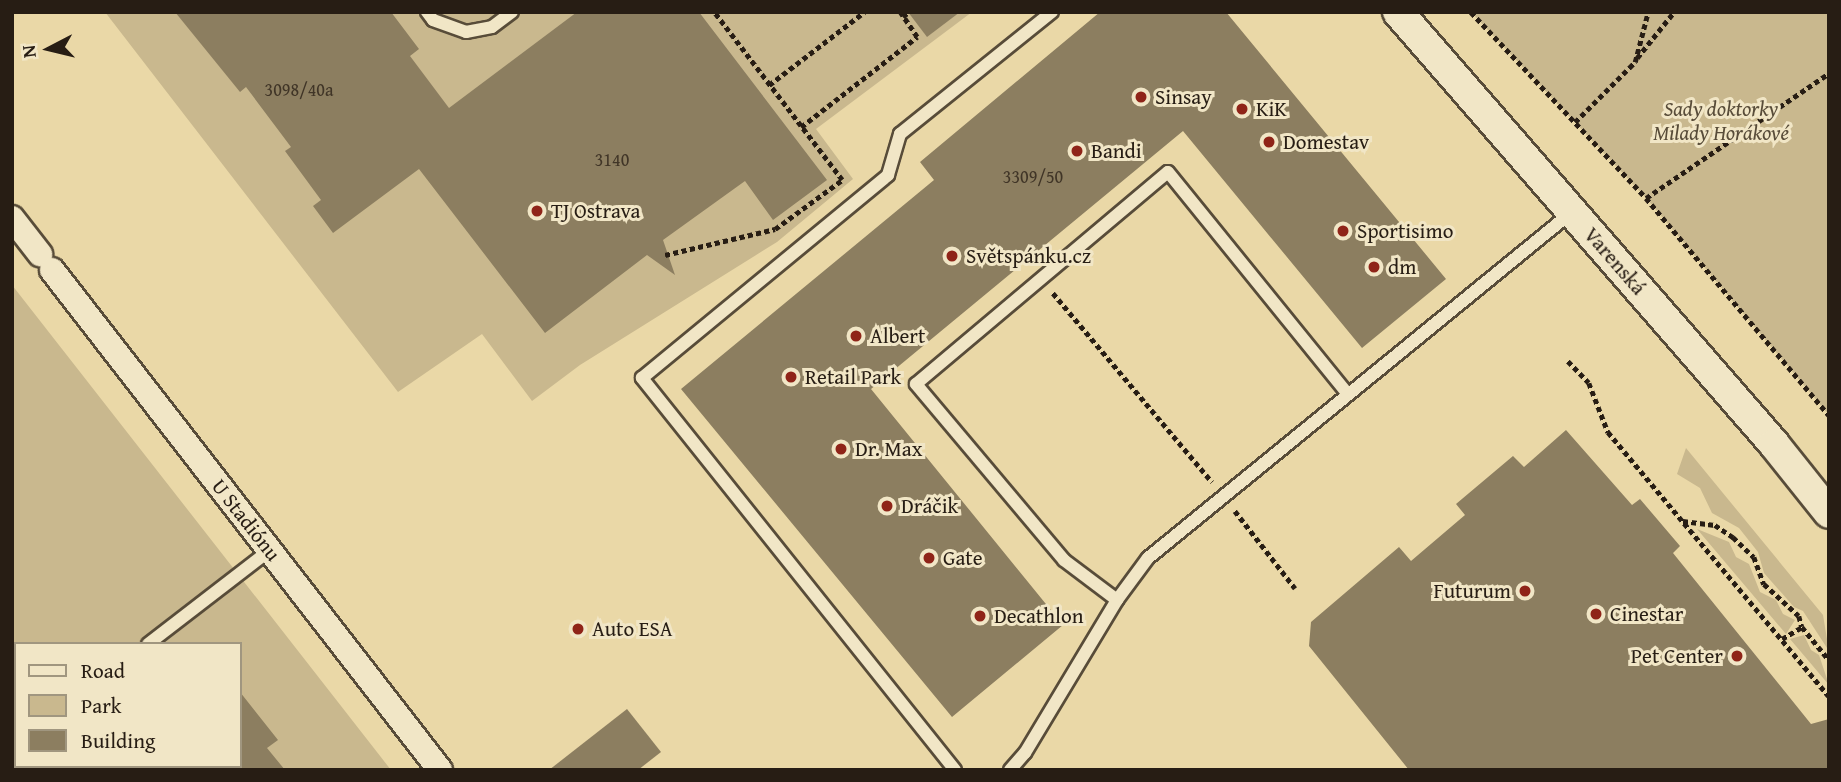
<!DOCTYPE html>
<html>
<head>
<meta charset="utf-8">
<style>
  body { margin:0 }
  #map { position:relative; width:1841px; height:782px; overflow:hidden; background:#ead8a7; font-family:"Gentium Book Plus",serif }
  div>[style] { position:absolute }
  .green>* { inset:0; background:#c9b88e }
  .building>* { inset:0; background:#8c7e60 }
  .path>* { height:4.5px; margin-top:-2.25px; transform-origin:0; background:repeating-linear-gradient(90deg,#271d14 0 5px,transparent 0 8.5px) }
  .roads { filter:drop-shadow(2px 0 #584c39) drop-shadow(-2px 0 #584c39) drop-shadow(0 2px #584c39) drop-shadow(0 -2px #584c39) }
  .service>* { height:12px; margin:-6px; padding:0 6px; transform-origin:6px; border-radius:6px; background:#f1e6c6 }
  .minor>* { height:24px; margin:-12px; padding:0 12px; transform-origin:12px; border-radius:12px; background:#f1e6c6 }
  .tertiary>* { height:30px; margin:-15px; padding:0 15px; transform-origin:15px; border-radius:15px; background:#f1e6c6 }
  .dots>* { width:19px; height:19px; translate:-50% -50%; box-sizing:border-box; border:4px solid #f1e6c6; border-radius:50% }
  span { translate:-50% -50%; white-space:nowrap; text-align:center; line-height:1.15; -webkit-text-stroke:6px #f1e6c6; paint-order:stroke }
  .number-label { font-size:18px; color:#403527 }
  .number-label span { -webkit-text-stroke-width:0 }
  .poi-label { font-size:21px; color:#271d14 }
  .left { translate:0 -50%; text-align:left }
  .right { translate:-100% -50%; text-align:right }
  .park-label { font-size:21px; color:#584c39; font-style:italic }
  .street-label { font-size:21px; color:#271d14 }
  .frame { position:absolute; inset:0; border:14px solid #271d14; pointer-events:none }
  .legend { position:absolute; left:14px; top:642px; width:228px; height:126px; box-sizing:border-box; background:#f1e6c6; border:2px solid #a0967f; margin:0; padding:9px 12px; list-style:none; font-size:21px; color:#271d14 }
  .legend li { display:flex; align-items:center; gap:14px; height:35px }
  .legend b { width:35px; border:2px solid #a0967f }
  .north { position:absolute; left:14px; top:14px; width:70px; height:70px; -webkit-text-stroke:5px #f1e6c6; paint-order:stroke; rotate:263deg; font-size:19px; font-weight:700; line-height:28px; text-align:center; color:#271d14 }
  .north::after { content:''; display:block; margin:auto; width:24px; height:32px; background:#271d14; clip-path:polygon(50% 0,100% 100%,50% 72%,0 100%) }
</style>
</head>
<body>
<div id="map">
  <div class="green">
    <div style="clip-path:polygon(105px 12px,972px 12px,816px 129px,853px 179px,777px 242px,580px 365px,532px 401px,482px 334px,398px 392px)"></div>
    <div style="clip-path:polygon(1471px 12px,1829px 12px,1829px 415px,1646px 198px)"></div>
    <div style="clip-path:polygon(evenodd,12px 285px,209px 537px,391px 770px,12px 770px,12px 285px,16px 644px,240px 644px,240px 766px,16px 766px,16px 644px)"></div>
    <div style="clip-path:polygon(1686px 448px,1823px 615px,1829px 651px,1803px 611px,1794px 607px,1764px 573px,1758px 552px,1739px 528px,1712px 513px,1700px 488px,1677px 474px)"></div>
    <div style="clip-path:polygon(1697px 529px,1729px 542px,1736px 557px,1749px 564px,1760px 592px,1776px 600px,1783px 614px,1795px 620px,1786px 634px)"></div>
    <div style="clip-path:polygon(1804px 635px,1811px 650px,1819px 655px,1829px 685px,1790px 639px)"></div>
  </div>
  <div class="building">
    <div style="clip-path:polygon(175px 12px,391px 12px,419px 49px,410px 56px,449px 108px,577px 12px,699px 12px,827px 180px,773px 220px,745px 181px,663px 240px,675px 275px,647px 255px,545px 333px,419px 169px,333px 233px,313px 206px,321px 200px,285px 151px,291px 147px,246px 87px,240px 92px)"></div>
    <div style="clip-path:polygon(908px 12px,960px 12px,927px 37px)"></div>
    <div style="clip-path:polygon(1100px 12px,1226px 12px,1446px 279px,1362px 348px,1183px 131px,871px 389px,1063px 625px,952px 717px,681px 389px,934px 180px,920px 162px)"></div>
    <div style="clip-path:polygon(1566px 430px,1632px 505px,1640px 499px,1680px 546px,1673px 553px,1811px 724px,1829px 719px,1829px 770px,1409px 770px,1309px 646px,1311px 622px,1399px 547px,1411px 561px,1465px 515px,1456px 504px,1513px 456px,1524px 467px)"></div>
    <div style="clip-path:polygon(240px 692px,278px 740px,267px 748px,285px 770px,240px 770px)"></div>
    <div style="clip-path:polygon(627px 709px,661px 752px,638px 770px,549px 770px)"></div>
  </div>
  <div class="path">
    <div style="left:1471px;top:12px;width:255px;rotate:46.7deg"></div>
    <div style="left:1646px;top:198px;width:284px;rotate:49.9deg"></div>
    <div style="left:903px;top:17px;width:7px;rotate:-45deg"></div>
    <div style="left:1637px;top:58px;width:59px;rotate:-51.2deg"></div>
    <div style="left:769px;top:85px;width:120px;rotate:-37.5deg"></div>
    <div style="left:1575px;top:122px;width:85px;rotate:-45deg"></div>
    <div style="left:1635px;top:62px;width:52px;rotate:-75.4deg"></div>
    <div style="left:801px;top:127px;width:147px;rotate:-37.8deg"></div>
    <div style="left:917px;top:37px;width:30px;rotate:-124deg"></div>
    <div style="left:1646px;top:198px;width:222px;rotate:-34.3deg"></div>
    <div style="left:665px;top:255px;width:113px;rotate:-13.3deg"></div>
    <div style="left:775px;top:229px;width:83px;rotate:-36.2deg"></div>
    <div style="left:842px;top:180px;width:211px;rotate:-127.3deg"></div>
    <div style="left:1053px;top:293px;width:247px;rotate:49.9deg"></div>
    <div style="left:1568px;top:361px;width:30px;rotate:46deg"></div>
    <div style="left:1589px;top:383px;width:53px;rotate:68.8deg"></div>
    <div style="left:1608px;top:432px;width:344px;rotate:50.1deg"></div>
    <div style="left:1235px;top:511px;width:98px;rotate:52.1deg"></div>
    <div style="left:1683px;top:521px;width:32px;rotate:7deg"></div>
    <div style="left:1715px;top:525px;width:22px;rotate:34deg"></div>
    <div style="left:1733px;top:537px;width:29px;rotate:44deg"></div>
    <div style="left:1754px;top:557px;width:29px;rotate:70deg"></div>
    <div style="left:1764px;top:584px;width:47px;rotate:42.4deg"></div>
    <div style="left:1799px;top:616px;width:11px;rotate:75deg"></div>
    <div style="left:1802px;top:627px;width:43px;rotate:50.7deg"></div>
    <div style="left:1782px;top:639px;width:23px;rotate:-31deg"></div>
  </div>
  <div class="roads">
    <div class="service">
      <div style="left:427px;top:12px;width:10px;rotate:53deg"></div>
      <div style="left:433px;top:20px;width:35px;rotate:20deg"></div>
      <div style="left:466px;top:32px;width:26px;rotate:-11deg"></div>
      <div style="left:492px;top:27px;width:25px;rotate:-37deg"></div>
      <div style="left:1117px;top:600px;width:66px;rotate:-143deg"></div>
      <div style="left:1064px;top:560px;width:230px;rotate:-130.1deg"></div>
      <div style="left:916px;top:384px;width:329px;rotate:-40.1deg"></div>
      <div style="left:1168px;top:172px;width:286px;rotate:51deg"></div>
      <div style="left:148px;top:644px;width:154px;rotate:-37.6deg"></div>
      <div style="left:955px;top:770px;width:502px;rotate:-128.61deg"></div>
      <div style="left:642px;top:378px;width:319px;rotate:-39.5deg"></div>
      <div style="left:888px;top:175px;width:43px;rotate:-73.7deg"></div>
      <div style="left:900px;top:134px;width:195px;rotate:-38.8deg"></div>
      <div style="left:1010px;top:770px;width:23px;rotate:-49deg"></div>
      <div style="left:1025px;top:753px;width:179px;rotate:-59deg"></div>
      <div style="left:1117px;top:600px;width:52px;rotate:-53.6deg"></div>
      <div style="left:1148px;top:558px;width:547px;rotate:-39.22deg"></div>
    </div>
    <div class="minor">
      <div style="left:12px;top:218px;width:46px;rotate:52.1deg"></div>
      <div style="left:52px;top:270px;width:633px;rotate:52.19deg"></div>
    </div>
    <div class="tertiary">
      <div style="left:1398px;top:12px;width:573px;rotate:48.96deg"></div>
      <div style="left:1774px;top:444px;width:88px;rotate:51.4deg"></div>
    </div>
  </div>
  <div class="dots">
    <div style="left:1141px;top:97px;background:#8f2418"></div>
    <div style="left:1242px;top:109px;background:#8f2418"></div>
    <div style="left:1269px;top:142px;background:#8f2418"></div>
    <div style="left:1077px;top:151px;background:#8f2418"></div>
    <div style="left:537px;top:211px;background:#8f2418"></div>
    <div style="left:1343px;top:231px;background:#8f2418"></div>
    <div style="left:952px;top:256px;background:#8f2418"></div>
    <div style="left:1374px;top:267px;background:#8f2418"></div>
    <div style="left:856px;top:336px;background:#8f2418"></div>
    <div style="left:791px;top:377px;background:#8f2418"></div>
    <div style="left:841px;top:449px;background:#8f2418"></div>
    <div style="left:887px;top:506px;background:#8f2418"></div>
    <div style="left:929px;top:558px;background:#8f2418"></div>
    <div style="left:1525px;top:591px;background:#8f2418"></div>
    <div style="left:1596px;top:614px;background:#8f2418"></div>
    <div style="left:980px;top:616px;background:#8f2418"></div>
    <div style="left:578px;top:629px;background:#8f2418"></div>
    <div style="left:1737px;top:656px;background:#8f2418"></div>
  </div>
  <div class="number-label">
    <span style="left:299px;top:90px">3098/40a</span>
    <span style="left:612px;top:160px">3140</span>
    <span style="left:1033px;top:177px">3309/50</span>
  </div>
  <div class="poi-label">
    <span class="left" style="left:1155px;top:97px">Sinsay</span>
    <span class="left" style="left:1256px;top:109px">KiK</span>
    <span class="left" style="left:1283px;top:142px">Domestav</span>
    <span class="left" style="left:1091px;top:151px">Bandi</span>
    <span class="left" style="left:551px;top:211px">TJ Ostrava</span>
    <span class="left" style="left:1357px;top:231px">Sportisimo</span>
    <span class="left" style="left:966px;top:256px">Světspánku.cz</span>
    <span class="left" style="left:1388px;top:267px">dm</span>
    <span class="left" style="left:870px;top:336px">Albert</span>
    <span class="left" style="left:805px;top:377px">Retail Park</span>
    <span class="left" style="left:855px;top:449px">Dr. Max</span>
    <span class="left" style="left:901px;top:506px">Dráčik</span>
    <span class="left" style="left:943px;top:558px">Gate</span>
    <span class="right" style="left:1511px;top:591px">Futurum</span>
    <span class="left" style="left:1610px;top:614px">Cinestar</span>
    <span class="left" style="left:994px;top:616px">Decathlon</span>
    <span class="left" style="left:592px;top:629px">Auto ESA</span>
    <span class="right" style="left:1723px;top:656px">Pet Center</span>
  </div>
  <div class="park-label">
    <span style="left:1721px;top:121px">Sady doktorky<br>Milady Horákové</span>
  </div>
  <div class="street-label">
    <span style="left:1615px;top:261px;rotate:49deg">Varenská</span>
    <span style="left:246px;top:520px;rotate:52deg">U Stadiónu</span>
  </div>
  <div class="frame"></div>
  <ul class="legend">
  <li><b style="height:9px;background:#f1e6c6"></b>Road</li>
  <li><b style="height:19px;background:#c9b88e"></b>Park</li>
  <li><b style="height:19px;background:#8c7e60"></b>Building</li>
  </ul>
  <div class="north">N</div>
</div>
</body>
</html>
